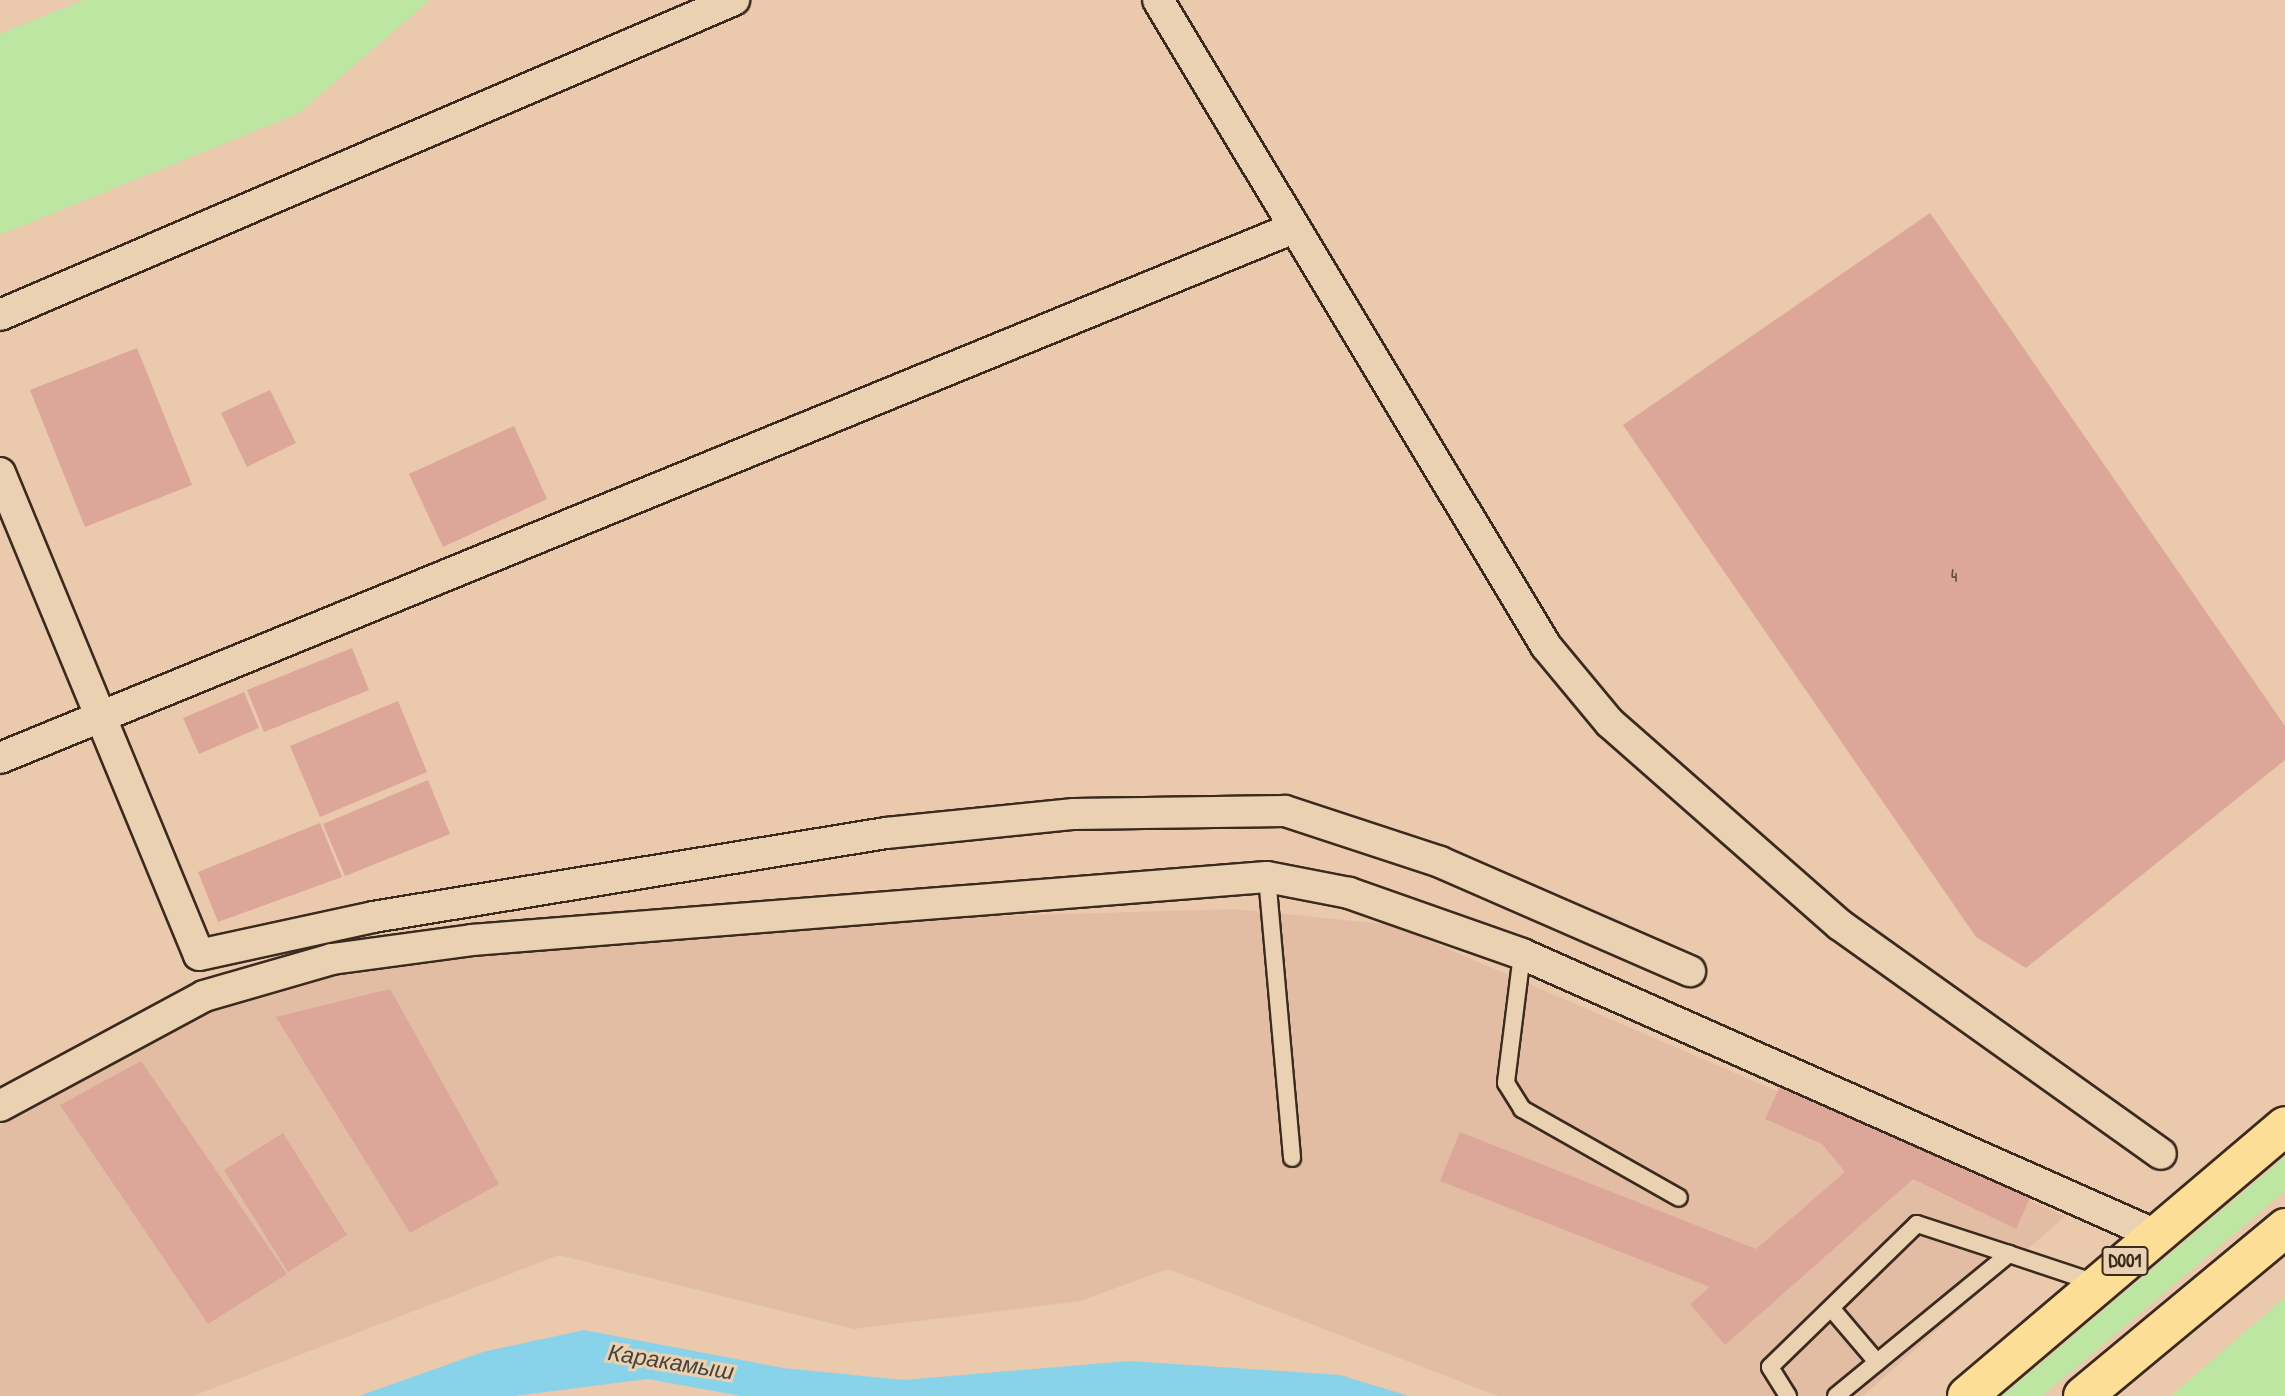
<!DOCTYPE html>
<html>
<head>
<meta charset="utf-8">
<style>
  body { margin:0 }
  #map { position:relative; width:2285px; height:1396px; overflow:hidden; background:#eac9ad; font-family:"Patrick Hand",sans-serif }
  div>[style] { position:absolute }
  .built>* { inset:0; background:#e3bca4 }
  .green>* { inset:0; background:#bde6a2 }
  .water>* { inset:0; background:#89d3ea }
  .building>* { inset:0; background:#dca798 }
  .roads { filter:drop-shadow(2px 0 #3b2a1e) drop-shadow(-2px 0 #3b2a1e) drop-shadow(0 2px #3b2a1e) drop-shadow(0 -2px #3b2a1e) }
  .service>* { height:16px; margin:-8px; padding:0 8px; transform-origin:8px; border-radius:8px; background:#e9d1b1 }
  .minor>* { height:30px; margin:-15px; padding:0 15px; transform-origin:15px; border-radius:15px; background:#e9d1b1 }
  .trunk>* { height:38px; margin:-19px; padding:0 19px; transform-origin:19px; border-radius:19px; background:#fcde96 }
  span { translate:-50% -50%; white-space:nowrap; text-align:center; line-height:1.15; -webkit-text-stroke:6px #e9d1b1; paint-order:stroke }
  .number-label { font-size:18px; color:#63493c }
  .number-label span { -webkit-text-stroke-width:0 }
  .shield-label span { padding:2px 5px; background:#e9d1b1; border:2px solid; border-radius:5px; -webkit-text-stroke-width:0 }
  .shield-label { font-size:19px; color:#3b2a1e; font-weight:700 }
  .water-label { font-size:23px; color:#47433d; font-style:italic }
</style>
</head>
<body>
<div id="map">
  <div class="built">
    <div style="clip-path:polygon(1236px 909px,1393px 925px,2065px 1216px,1863px 1396px,1498px 1396px,1168px 1269px,1080px 1301px,854px 1329px,559px 1255px,193px 1396px,0 1396px,0 1092px,240px 967px,472px 932px)"></div>
  </div>
  <div class="green">
    <div style="clip-path:polygon(83px 0,430px 0,299px 113px,0 235px,0 34px)"></div>
    <div style="clip-path:polygon(2285px 1157px,2285px 1191px,2042px 1396px,2002px 1396px)"></div>
    <div style="clip-path:polygon(2285px 1297px,2285px 1396px,2171px 1396px)"></div>
  </div>
  <div class="water">
    <div style="clip-path:polygon(584px 1330px,783px 1368px,904px 1380px,1129px 1361px,1340px 1375px,1409px 1396px,741px 1396px,648px 1379px,514px 1396px,359px 1396px,483px 1352px)"></div>
  </div>
  <div class="building">
    <div style="clip-path:polygon(1930px 213px,2285px 726px,2285px 760px,2026px 968px,1976px 937px,1623px 425px)"></div>
    <div style="clip-path:polygon(137px 348px,192px 485px,85px 527px,30px 390px)"></div>
    <div style="clip-path:polygon(270px 390px,296px 443px,247px 467px,221px 413px)"></div>
    <div style="clip-path:polygon(514px 426px,547px 499px,443px 547px,409px 474px)"></div>
    <div style="clip-path:polygon(352px 648px,369px 690px,264px 732px,247px 690px)"></div>
    <div style="clip-path:polygon(244px 692px,259px 728px,199px 754px,183px 718px)"></div>
    <div style="clip-path:polygon(398px 701px,427px 772px,320px 817px,290px 746px)"></div>
    <div style="clip-path:polygon(428px 780px,450px 834px,345px 876px,323px 824px)"></div>
    <div style="clip-path:polygon(320px 823px,342px 877px,218px 922px,198px 872px)"></div>
    <div style="clip-path:polygon(390px 989px,499px 1184px,410px 1233px,276px 1017px)"></div>
    <div style="clip-path:polygon(141px 1061px,287px 1274px,208px 1324px,60px 1105px)"></div>
    <div style="clip-path:polygon(1780px 1086px,2031px 1196px,2016px 1229px,1913px 1179px,1725px 1345px,1690px 1304px,1710px 1287px,1440px 1181px,1460px 1132px,1756px 1249px,1845px 1172px,1822px 1144px,1765px 1119px)"></div>
    <div style="clip-path:polygon(283px 1133px,347px 1235px,288px 1272px,224px 1170px)"></div>
  </div>
  <div class="roads">
    <div class="service">
      <div style="left:1267px;top:877px;width:282px;rotate:84.9deg"></div>
      <div style="left:1522px;top:954px;width:130px;rotate:97.1deg"></div>
      <div style="left:1506px;top:1083px;width:31px;rotate:58deg"></div>
      <div style="left:1522px;top:1109px;width:180px;rotate:29.5deg"></div>
      <div style="left:1831px;top:1308px;width:71px;rotate:49.6deg"></div>
      <div style="left:1788px;top:1396px;width:34px;rotate:-122deg"></div>
      <div style="left:1770px;top:1367px;width:205px;rotate:-44.2deg"></div>
      <div style="left:1917px;top:1224px;width:97px;rotate:18.1deg"></div>
      <div style="left:1836px;top:1396px;width:224px;rotate:-39.4deg"></div>
      <div style="left:2009px;top:1254px;width:92px;rotate:18.4deg"></div>
    </div>
    <div class="minor">
      <div style="left:1158px;top:0;width:754px;rotate:59.01deg"></div>
      <div style="left:1546px;top:646px;width:100px;rotate:50.3deg"></div>
      <div style="left:1610px;top:723px;width:306px;rotate:41.3deg"></div>
      <div style="left:1840px;top:925px;width:394px;rotate:35.5deg"></div>
      <div style="left:0;top:315px;width:799px;rotate:-23.23deg"></div>
      <div style="left:0;top:473px;width:521px;rotate:67.57deg"></div>
      <div style="left:199px;top:955px;width:178px;rotate:-12.3deg"></div>
      <div style="left:373px;top:917px;width:520px;rotate:-9.3deg"></div>
      <div style="left:886px;top:833px;width:189px;rotate:-5.8deg"></div>
      <div style="left:1074px;top:814px;width:211px;rotate:-0.8deg"></div>
      <div style="left:1285px;top:811px;width:163px;rotate:18.2deg"></div>
      <div style="left:1440px;top:862px;width:273px;rotate:23.6deg"></div>
      <div style="left:0;top:758px;width:1395px;rotate:-22.28deg"></div>
      <div style="left:0;top:1106px;width:232px;rotate:-28.3deg"></div>
      <div style="left:204px;top:996px;width:133px;rotate:-16.1deg"></div>
      <div style="left:332px;top:959px;width:141px;rotate:-7.7deg"></div>
      <div style="left:472px;top:940px;width:797px;rotate:-4.53deg"></div>
      <div style="left:1267px;top:877px;width:84px;rotate:11deg"></div>
      <div style="left:1349px;top:893px;width:183px;rotate:19.4deg"></div>
      <div style="left:1522px;top:954px;width:693px;rotate:23.9deg"></div>
    </div>
    <div class="trunk">
      <div style="left:1967px;top:1396px;width:417px;rotate:-40.3deg"></div>
      <div style="left:2083px;top:1396px;width:263px;rotate:-39.7deg"></div>
    </div>
  </div>
  <div class="number-label">
    <span style="left:1954px;top:576px">4</span>
  </div>
  <div class="shield-label">
    <span style="left:2125px;top:1261px">D001</span>
  </div>
  <div class="water-label">
    <span style="left:671px;top:1362px;rotate:9deg">Каракамыш</span>
  </div>
</div>
</body>
</html>
